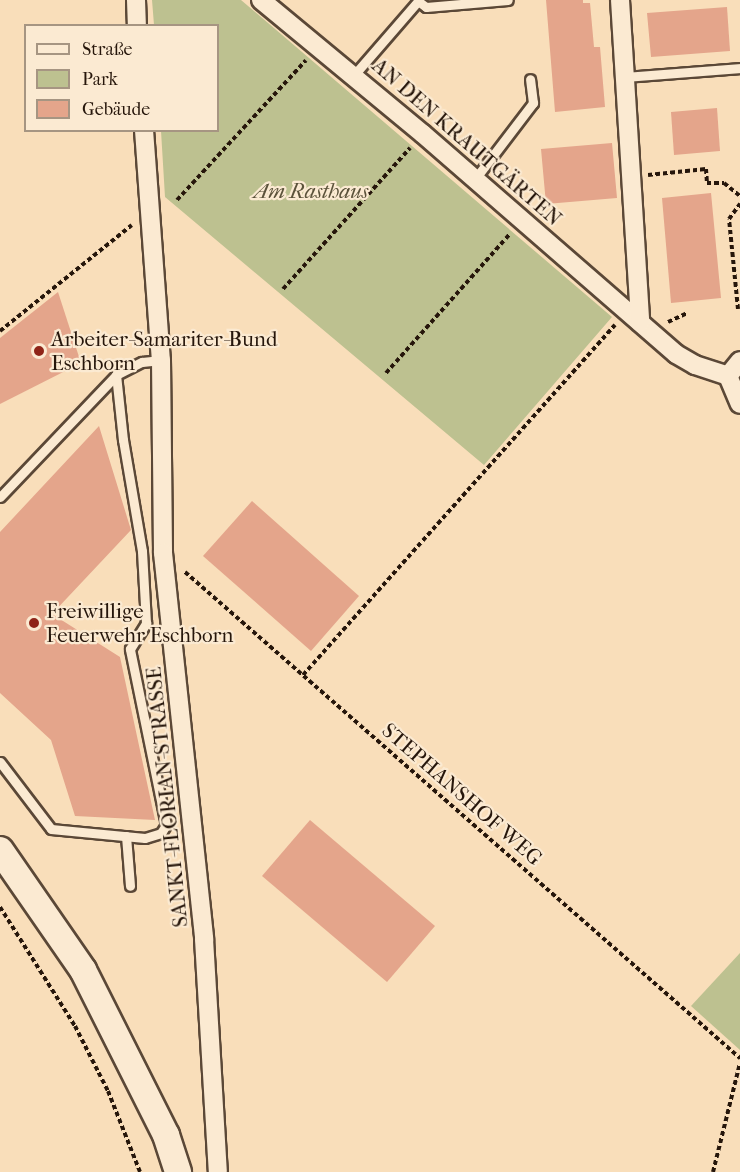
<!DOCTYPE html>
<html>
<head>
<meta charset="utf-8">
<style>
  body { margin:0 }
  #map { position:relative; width:740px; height:1172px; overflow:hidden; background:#f9deba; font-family:"IM FELL French Canon",serif }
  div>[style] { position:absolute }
  .green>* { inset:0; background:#bdc190 }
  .building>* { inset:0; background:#e4a58b }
  .path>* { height:4px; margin-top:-2px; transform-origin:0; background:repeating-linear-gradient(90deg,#26160b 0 4.5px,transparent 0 7.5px) }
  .roads { filter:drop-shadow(2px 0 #5b4837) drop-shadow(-2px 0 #5b4837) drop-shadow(0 2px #5b4837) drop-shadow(0 -2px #5b4837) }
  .lane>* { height:9px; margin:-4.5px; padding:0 4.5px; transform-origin:4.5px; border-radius:4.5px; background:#fbead2 }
  .street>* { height:18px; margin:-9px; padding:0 9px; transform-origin:9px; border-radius:9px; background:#fbead2 }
  .secondary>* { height:26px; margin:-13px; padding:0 13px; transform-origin:13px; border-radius:13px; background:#fbead2 }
  .dots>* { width:16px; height:16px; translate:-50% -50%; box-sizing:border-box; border:3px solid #fbead2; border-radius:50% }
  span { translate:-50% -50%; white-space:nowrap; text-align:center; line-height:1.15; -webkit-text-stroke:4.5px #fbead2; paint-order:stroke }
  .street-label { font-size:21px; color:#26160b }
  .park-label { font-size:21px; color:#5b523a; font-style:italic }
  .poi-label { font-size:21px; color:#26160b }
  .left { translate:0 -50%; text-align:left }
  .legend { position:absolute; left:24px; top:24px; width:195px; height:108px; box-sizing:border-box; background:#fbead2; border:2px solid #a69582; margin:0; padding:8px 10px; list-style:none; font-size:18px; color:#26160b }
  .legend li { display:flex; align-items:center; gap:12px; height:30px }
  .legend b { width:30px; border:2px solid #a69582 }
</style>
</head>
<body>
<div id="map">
  <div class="green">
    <div style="clip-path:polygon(152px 0,241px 0,612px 317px,484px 465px,165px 197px,161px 131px,218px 130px,218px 26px,154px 25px)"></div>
    <div style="clip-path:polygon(740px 953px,740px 1050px,691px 1006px)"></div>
  </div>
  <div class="building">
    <div style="clip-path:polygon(546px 0,583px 0,583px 3px,590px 3px,594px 47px,600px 47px,605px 107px,555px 112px)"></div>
    <div style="clip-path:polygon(727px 7px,730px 51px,651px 57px,647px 13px)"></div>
    <div style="clip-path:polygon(717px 108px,720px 151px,674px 155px,671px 112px)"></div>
    <div style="clip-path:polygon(612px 143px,617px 198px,546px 204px,541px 149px)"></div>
    <div style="clip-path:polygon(711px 193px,721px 298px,671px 303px,662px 198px)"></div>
    <div style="clip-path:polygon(58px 292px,81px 363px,0 404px,0 338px)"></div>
    <div style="clip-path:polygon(99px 426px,131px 530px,52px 614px,120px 657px,155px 820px,75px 816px,51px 740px,0 693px,0 532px)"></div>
    <div style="clip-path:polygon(252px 501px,359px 596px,311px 651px,203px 556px)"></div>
    <div style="clip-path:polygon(310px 820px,435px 926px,387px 982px,262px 876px)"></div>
  </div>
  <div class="path">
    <div style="left:648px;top:175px;width:58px;rotate:-5.9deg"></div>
    <div style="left:706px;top:169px;width:14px;rotate:86deg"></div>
    <div style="left:707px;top:183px;width:17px"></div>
    <div style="left:724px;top:183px;width:21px;rotate:39deg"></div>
    <div style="left:177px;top:200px;width:190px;rotate:-47.3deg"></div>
    <div style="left:283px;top:289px;width:190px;rotate:-48deg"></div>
    <div style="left:738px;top:309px;width:90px;rotate:-95.7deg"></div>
    <div style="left:729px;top:219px;width:19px;rotate:-54deg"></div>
    <div style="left:668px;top:322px;width:21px;rotate:-25deg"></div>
    <div style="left:0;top:331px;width:169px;rotate:-38.8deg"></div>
    <div style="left:386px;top:373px;width:186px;rotate:-48.3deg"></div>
    <div style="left:185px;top:572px;width:738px;rotate:41.21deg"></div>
    <div style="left:303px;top:675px;width:469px;rotate:-48.3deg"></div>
    <div style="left:0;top:907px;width:141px;rotate:57.8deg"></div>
    <div style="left:75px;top:1026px;width:73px;rotate:63.1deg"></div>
    <div style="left:108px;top:1091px;width:87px;rotate:68.4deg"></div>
    <div style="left:713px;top:1172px;width:112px;rotate:-76.1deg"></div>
  </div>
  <div class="roads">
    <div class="lane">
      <div style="left:354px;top:75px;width:98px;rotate:-49.1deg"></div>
      <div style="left:418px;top:1px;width:10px;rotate:37deg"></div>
      <div style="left:426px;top:7px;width:82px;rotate:-4.9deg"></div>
      <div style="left:626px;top:77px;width:114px;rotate:-4.5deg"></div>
      <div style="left:475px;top:179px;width:96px;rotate:-52.7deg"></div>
      <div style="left:533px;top:103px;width:24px;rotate:-97deg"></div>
      <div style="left:0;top:497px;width:168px;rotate:-46.4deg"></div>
      <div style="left:116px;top:375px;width:29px;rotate:-27deg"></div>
      <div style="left:142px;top:362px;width:19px;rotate:-6deg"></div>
      <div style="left:0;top:762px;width:84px;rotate:52.7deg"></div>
      <div style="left:51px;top:829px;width:94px;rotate:5.5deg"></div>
      <div style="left:145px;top:838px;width:17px;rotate:-17deg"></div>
      <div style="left:161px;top:833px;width:9px;rotate:-58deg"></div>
      <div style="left:166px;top:825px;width:180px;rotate:-101.6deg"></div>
      <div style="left:130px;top:649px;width:31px;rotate:-58deg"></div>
      <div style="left:146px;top:623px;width:72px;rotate:-93.2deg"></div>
      <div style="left:142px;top:551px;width:113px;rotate:-99.7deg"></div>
      <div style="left:123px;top:440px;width:65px;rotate:-96.1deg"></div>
      <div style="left:126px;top:836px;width:50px;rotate:85.4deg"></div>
    </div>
    <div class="street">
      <div style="left:136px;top:0;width:26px;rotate:88deg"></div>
      <div style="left:261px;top:0;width:210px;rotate:39.6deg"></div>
      <div style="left:423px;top:134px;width:335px;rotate:41deg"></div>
      <div style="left:676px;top:354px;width:22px;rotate:30deg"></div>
      <div style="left:695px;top:365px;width:35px;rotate:18deg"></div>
      <div style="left:728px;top:376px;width:30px;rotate:67deg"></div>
      <div style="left:620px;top:0;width:323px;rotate:86.4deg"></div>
      <div style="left:144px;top:130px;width:231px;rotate:85.8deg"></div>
      <div style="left:161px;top:360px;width:193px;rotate:89.4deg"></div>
      <div style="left:163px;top:553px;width:388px;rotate:83.9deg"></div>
      <div style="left:204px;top:939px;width:233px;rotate:86.6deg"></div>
      <div style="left:728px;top:376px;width:19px;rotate:-51deg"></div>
    </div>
    <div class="secondary">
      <div style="left:0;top:850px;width:146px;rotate:55.3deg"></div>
      <div style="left:83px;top:970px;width:185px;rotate:63.3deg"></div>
      <div style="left:166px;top:1135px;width:39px;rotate:72deg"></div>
    </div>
  </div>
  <div class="dots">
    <div style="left:39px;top:351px;background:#8f2418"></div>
    <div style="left:34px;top:623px;background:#8f2418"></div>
  </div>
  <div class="street-label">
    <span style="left:467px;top:142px;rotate:41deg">AN DEN KRAUTGÄRTEN</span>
    <span style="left:462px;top:794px;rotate:41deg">STEPHANSHOF WEG</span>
    <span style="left:167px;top:797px;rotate:-96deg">SANKT-FLORIAN-STRASSE</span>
  </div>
  <div class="park-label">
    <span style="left:311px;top:191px">Am Rasthaus</span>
  </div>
  <div class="poi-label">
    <span class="left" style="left:51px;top:351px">Arbeiter-Samariter-Bund<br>Eschborn</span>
    <span class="left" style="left:46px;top:623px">Freiwillige<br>Feuerwehr Eschborn</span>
  </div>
  <ul class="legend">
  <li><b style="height:8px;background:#fbead2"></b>Straße</li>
  <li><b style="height:16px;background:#bdc190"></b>Park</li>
  <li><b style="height:16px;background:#e4a58b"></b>Gebäude</li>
  </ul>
</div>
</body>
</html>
